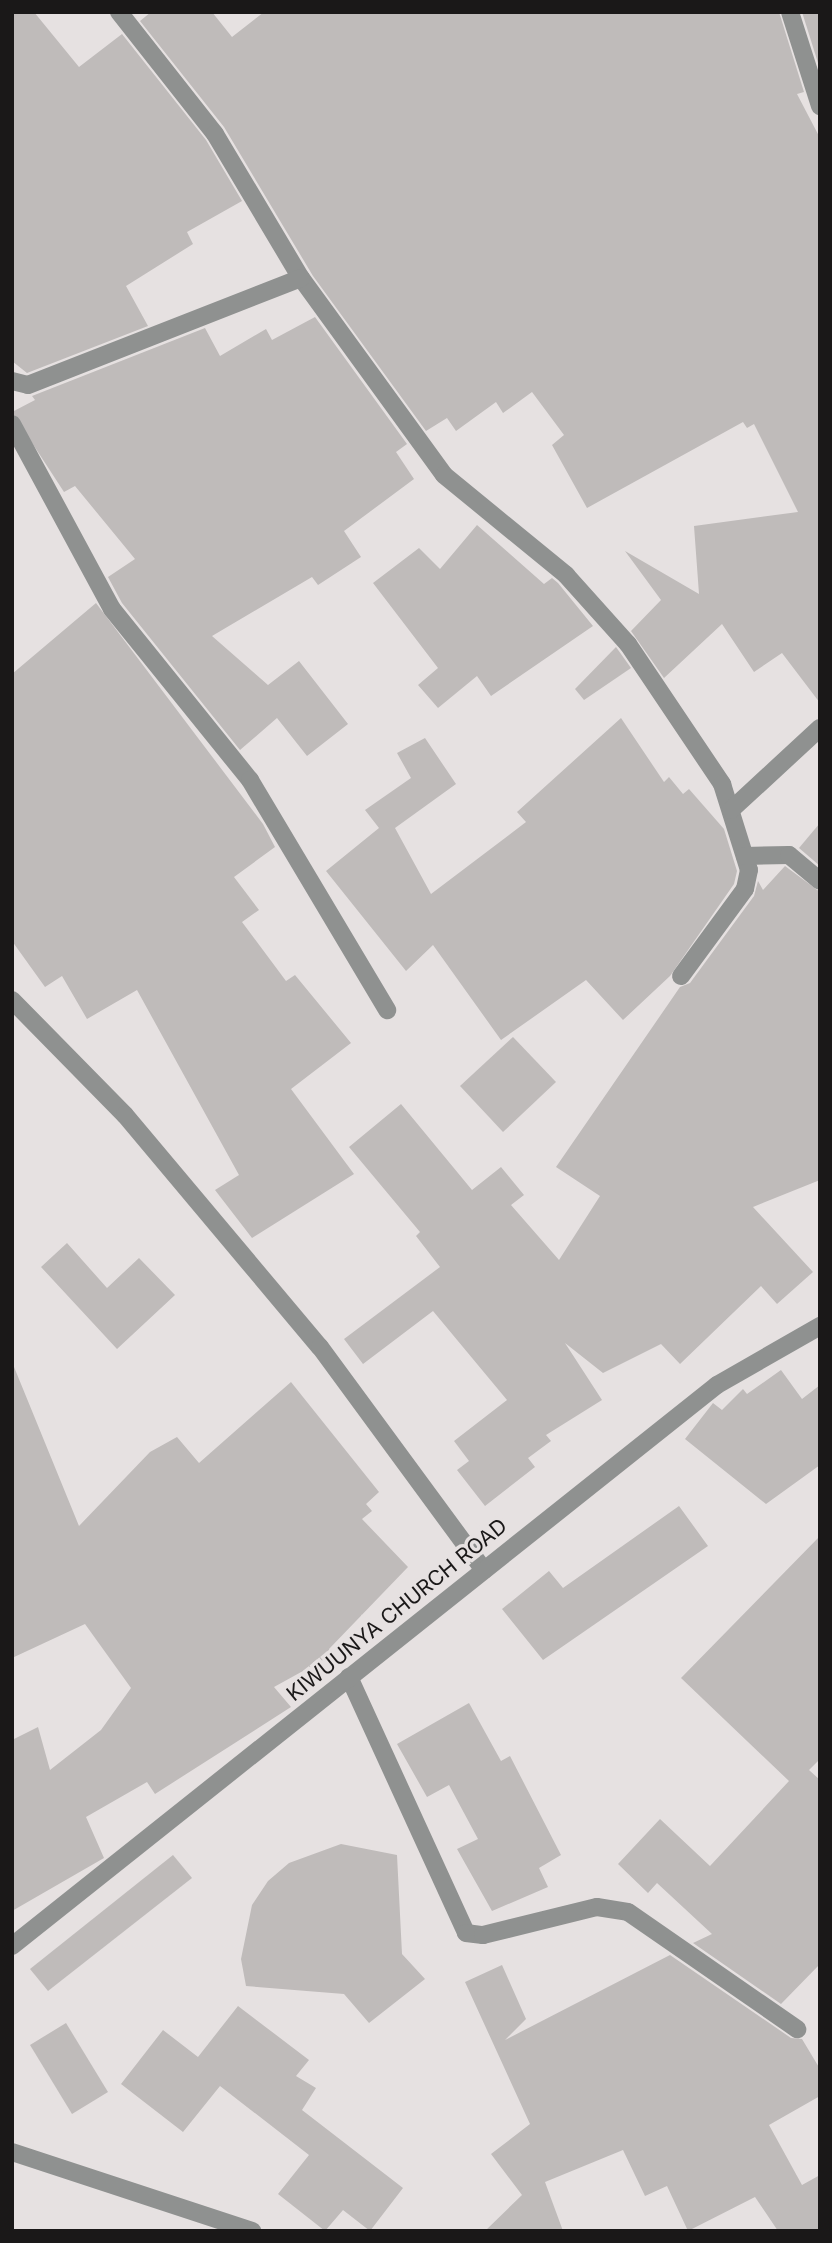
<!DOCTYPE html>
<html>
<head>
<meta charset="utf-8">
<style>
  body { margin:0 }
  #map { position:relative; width:832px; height:2243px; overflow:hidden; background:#e6e1e1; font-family:Inter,sans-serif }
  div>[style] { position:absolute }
  .building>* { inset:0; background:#bfbbba }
  .minor>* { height:18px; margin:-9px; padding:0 9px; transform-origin:9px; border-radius:9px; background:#8f9190 }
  span { translate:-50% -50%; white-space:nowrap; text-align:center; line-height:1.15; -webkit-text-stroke:7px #e6e1e1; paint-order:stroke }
  .street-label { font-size:21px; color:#1a1818 }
  .frame { position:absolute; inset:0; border:14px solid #1a1818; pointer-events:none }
</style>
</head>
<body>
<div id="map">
  <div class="building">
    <div style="clip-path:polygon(12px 12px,34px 12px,79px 67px,122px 34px,206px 140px,242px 201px,187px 232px,193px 244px,126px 286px,148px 326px,27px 373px,12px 361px)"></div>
    <div style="clip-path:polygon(151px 12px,212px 12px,232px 37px,264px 12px,779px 12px,804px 92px,797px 94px,820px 138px,820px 703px,782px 653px,754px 672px,722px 624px,664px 678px,631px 631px,661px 600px,625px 551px,699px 594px,694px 526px,798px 512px,754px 424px,747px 428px,743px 422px,587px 508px,552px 445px,564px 435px,532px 392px,503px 413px,496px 402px,456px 431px,447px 418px,426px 431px,313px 276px,224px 127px,140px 21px)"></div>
    <div style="clip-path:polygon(802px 12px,820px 12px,820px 66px,819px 66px)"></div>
    <div style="clip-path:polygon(315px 317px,407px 444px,396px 452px,414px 479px,344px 531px,361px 557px,318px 585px,312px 577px,212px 636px,268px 685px,299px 661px,348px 724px,307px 756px,277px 718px,240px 750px,122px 603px,108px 577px,135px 559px,75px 486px,64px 492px,12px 412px,35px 400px,32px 396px,205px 328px,220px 356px,266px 329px,272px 340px)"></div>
    <div style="clip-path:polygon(477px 525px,544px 584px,552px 578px,558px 583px,593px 626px,491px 696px,477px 676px,438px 708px,418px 685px,438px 668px,373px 583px,419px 548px,440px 569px)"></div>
    <div style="clip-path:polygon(96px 603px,263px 824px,275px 847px,234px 877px,259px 910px,242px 922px,286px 981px,295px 975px,351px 1043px,291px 1089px,354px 1174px,252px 1238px,215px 1190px,239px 1175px,137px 990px,87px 1019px,62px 976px,45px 987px,12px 941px,12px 674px)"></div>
    <div style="clip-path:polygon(616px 647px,631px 668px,584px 700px,575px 689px)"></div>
    <div style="clip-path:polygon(621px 718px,664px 782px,669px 777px,683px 794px,689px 789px,724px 829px,737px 871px,734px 884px,670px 976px,623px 1020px,586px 980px,501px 1040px,433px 945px,406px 971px,326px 871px,379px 828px,365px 810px,411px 778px,397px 753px,425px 738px,456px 784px,395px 828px,431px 894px,526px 822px,517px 812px)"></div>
    <div style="clip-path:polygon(820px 823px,820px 866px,799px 848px)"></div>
    <div style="clip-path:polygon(785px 866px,820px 892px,820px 1180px,753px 1207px,813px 1272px,777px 1304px,761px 1286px,680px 1364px,661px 1344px,603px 1373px,565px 1343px,602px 1400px,546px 1435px,551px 1441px,528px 1458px,535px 1467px,485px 1506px,457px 1470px,469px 1461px,454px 1441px,507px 1400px,433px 1311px,363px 1364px,344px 1339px,440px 1267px,416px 1236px,420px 1232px,349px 1147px,401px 1104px,472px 1190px,501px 1167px,524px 1195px,511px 1205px,559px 1260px,600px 1196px,556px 1167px,680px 987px,690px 983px,754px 896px,758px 881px,763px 890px)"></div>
    <div style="clip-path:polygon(513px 1037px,556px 1082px,503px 1132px,460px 1086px)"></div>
    <div style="clip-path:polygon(67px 1243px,107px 1288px,139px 1258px,175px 1295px,117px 1349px,41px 1267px)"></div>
    <div style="clip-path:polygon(12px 1362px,79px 1526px,150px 1452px,177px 1437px,199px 1463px,291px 1382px,379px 1492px,366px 1504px,372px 1511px,362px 1519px,408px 1567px,329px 1649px,332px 1655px,274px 1687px,291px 1707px,155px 1794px,147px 1782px,86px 1817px,104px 1858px,12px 1911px,12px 1740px,38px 1727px,50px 1770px,101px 1730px,131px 1688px,85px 1624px,12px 1658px)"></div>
    <div style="clip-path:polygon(781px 1370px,802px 1399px,820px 1385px,820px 1465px,766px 1504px,685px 1439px,713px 1403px,722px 1410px,743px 1389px,747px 1394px)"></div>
    <div style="clip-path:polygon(679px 1506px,708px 1546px,543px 1660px,502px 1609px,549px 1571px,563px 1588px)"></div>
    <div style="clip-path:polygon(820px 1536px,820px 1759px,809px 1770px,820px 1780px,820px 1964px,781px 2004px,693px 1943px,712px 1934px,657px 1883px,648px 1893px,618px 1864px,660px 1819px,710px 1866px,789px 1781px,681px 1678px)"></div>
    <div style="clip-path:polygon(469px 1703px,501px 1761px,510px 1756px,561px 1855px,539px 1868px,548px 1887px,492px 1911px,457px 1849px,478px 1839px,449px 1785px,427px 1797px,397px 1744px)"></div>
    <div style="clip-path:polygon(341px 1844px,397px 1855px,402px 1954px,425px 1979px,369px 2023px,344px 1994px,246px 1986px,241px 1959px,252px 1905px,268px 1881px,289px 1863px)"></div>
    <div style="clip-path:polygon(173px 1855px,192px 1878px,48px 1991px,30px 1969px)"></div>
    <div style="clip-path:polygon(670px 1955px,791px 2038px,802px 2039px,820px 2069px,820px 2096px,769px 2125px,802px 2185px,820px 2175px,820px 2231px,778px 2231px,755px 2197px,688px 2231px,667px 2186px,645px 2196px,623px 2150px,545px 2182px,563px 2231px,485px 2231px,522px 2195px,491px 2154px,530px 2124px,465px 1982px,502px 1965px,526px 2019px,505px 2040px)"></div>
    <div style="clip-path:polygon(238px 2006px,309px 2060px,296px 2076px,316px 2088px,302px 2110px,403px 2188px,370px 2231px,343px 2210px,325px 2231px,278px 2194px,309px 2155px,220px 2086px,183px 2132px,121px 2084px,163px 2030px,198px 2057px)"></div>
    <div style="clip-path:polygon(66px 2023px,108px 2092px,72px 2114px,30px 2045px)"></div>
  </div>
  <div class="minor">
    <div style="left:119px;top:12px;width:155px;rotate:51.8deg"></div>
    <div style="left:215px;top:134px;width:168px;rotate:59.2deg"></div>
    <div style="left:301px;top:278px;width:243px;rotate:54deg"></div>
    <div style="left:444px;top:475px;width:158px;rotate:39.3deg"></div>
    <div style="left:566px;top:575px;width:93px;rotate:48.1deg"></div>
    <div style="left:628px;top:644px;width:169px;rotate:56.1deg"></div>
    <div style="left:722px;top:784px;width:90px;rotate:72.6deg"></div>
    <div style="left:749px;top:870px;width:19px;rotate:102deg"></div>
    <div style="left:745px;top:889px;width:108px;rotate:126.3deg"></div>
    <div style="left:790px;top:12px;width:99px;rotate:72.3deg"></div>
    <div style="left:12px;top:381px;width:16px;rotate:14deg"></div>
    <div style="left:28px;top:385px;width:293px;rotate:-21.4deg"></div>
    <div style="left:12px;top:424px;width:210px;rotate:61.6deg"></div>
    <div style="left:112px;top:609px;width:220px;rotate:51.1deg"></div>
    <div style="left:250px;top:780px;width:268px;rotate:59.2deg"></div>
    <div style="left:731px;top:810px;width:121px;rotate:-42.7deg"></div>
    <div style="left:745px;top:856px;width:44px;rotate:-1.3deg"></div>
    <div style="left:789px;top:855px;width:40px;rotate:40deg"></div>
    <div style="left:12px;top:1000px;width:161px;rotate:45.5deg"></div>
    <div style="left:125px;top:1115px;width:303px;rotate:50deg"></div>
    <div style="left:320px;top:1347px;width:277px;rotate:53.7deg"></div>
    <div style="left:349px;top:1677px;width:281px;rotate:65.4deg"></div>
    <div style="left:466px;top:1933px;width:17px;rotate:7deg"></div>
    <div style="left:483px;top:1935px;width:117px;rotate:-13.8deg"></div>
    <div style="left:597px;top:1907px;width:31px;rotate:9deg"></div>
    <div style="left:628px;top:1912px;width:206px;rotate:34.7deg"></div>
    <div style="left:12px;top:1946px;width:901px;rotate:-38.51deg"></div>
    <div style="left:717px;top:1385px;width:119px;rotate:-29.8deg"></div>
    <div style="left:12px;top:2152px;width:253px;rotate:18.2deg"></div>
  </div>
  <div class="street-label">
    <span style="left:397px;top:1610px;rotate:-39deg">KIWUUNYA CHURCH ROAD</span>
  </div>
  <div class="frame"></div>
</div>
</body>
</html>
